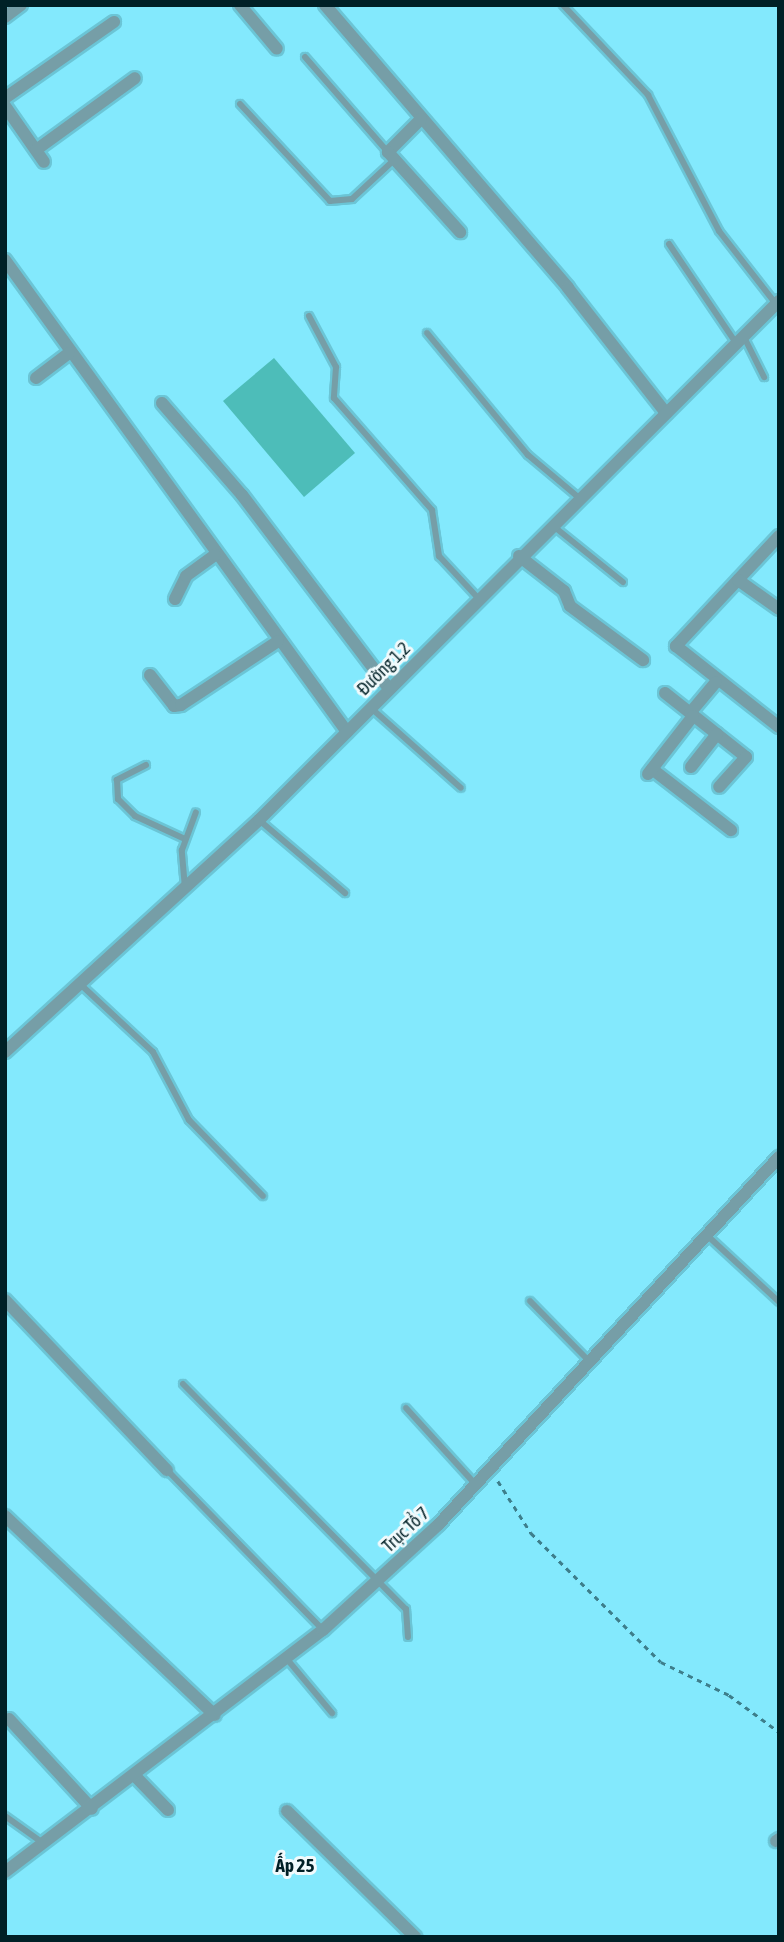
<!DOCTYPE html>
<html>
<head>
<meta charset="utf-8">
<style>
  body { margin:0 }
  #map { position:relative; width:784px; height:1942px; overflow:hidden; background:#83e9fd; font-family:"Asap Condensed",sans-serif }
  div>[style] { position:absolute }
  .building>* { inset:0; background:#4dbdb9 }
  .path>* { height:2.5px; margin-top:-1.25px; transform-origin:0; background:repeating-linear-gradient(90deg,#3d7e8b 0 5px,transparent 0 10px) }
  .roads { filter:drop-shadow(2px 0 #6bc5d6) drop-shadow(-2px 0 #6bc5d6) drop-shadow(0 2px #6bc5d6) drop-shadow(0 -2px #6bc5d6) }
  .lane>* { height:6px; margin:-3px; padding:0 3px; transform-origin:3px; border-radius:3px; background:#769ea7 }
  .street>* { height:12px; margin:-6px; padding:0 6px; transform-origin:6px; border-radius:6px; background:#769ea7 }
  span { translate:-50% -50%; white-space:nowrap; text-align:center; line-height:1.15; -webkit-text-stroke:6px #f1fafc; paint-order:stroke }
  .street-label { font-size:18px; color:#002026 }
  .neighbourhood-label { font-size:19px; color:#002026; font-weight:700 }
  .frame { position:absolute; inset:0; border:7px solid #002026; pointer-events:none }
</style>
</head>
<body>
<div id="map">
  <div class="building">
    <div style="clip-path:polygon(274px 358px,355px 453px,304px 497px,223px 401px)"></div>
  </div>
  <div class="path">
    <div style="left:498px;top:1481px;width:62px;rotate:57.6deg"></div>
    <div style="left:531px;top:1533px;width:183px;rotate:44.8deg"></div>
    <div style="left:661px;top:1662px;width:76px;rotate:25.9deg"></div>
    <div style="left:729px;top:1695px;width:62px;rotate:36.5deg"></div>
  </div>
  <div class="roads">
    <div class="lane">
      <div style="left:563px;top:5px;width:124px;rotate:46.6deg"></div>
      <div style="left:648px;top:95px;width:153px;rotate:62.4deg"></div>
      <div style="left:719px;top:231px;width:93px;rotate:52deg"></div>
      <div style="left:305px;top:57px;width:126px;rotate:48.9deg"></div>
      <div style="left:240px;top:104px;width:132px;rotate:47.1deg"></div>
      <div style="left:330px;top:201px;width:22px;rotate:-5deg"></div>
      <div style="left:352px;top:199px;width:57px;rotate:-42.9deg"></div>
      <div style="left:669px;top:244px;width:120px;rotate:55.9deg"></div>
      <div style="left:309px;top:316px;width:58px;rotate:62.1deg"></div>
      <div style="left:336px;top:367px;width:31px;rotate:94deg"></div>
      <div style="left:334px;top:398px;width:149px;rotate:48.8deg"></div>
      <div style="left:432px;top:510px;width:47px;rotate:81.3deg"></div>
      <div style="left:439px;top:556px;width:57px;rotate:47.1deg"></div>
      <div style="left:427px;top:333px;width:158px;rotate:50.4deg"></div>
      <div style="left:528px;top:455px;width:65px;rotate:40deg"></div>
      <div style="left:744px;top:337px;width:45px;rotate:63.4deg"></div>
      <div style="left:552px;top:525px;width:91px;rotate:38.8deg"></div>
      <div style="left:371px;top:708px;width:120px;rotate:41.6deg"></div>
      <div style="left:146px;top:765px;width:33px;rotate:153deg"></div>
      <div style="left:117px;top:780px;width:19px;rotate:87deg"></div>
      <div style="left:118px;top:799px;width:24px;rotate:45deg"></div>
      <div style="left:135px;top:816px;width:55px;rotate:24.7deg"></div>
      <div style="left:259px;top:820px;width:113px;rotate:40.3deg"></div>
      <div style="left:185px;top:888px;width:38px;rotate:-95deg"></div>
      <div style="left:182px;top:850px;width:40px;rotate:-69.8deg"></div>
      <div style="left:79px;top:983px;width:101px;rotate:43deg"></div>
      <div style="left:153px;top:1052px;width:77px;rotate:62.1deg"></div>
      <div style="left:189px;top:1120px;width:106px;rotate:45.8deg"></div>
      <div style="left:710px;top:1238px;width:94px;rotate:42.8deg"></div>
      <div style="left:530px;top:1301px;width:86px;rotate:45.5deg"></div>
      <div style="left:183px;top:1384px;width:317px;rotate:45.3deg"></div>
      <div style="left:406px;top:1609px;width:28px;rotate:86deg"></div>
      <div style="left:406px;top:1408px;width:104px;rotate:47.7deg"></div>
      <div style="left:167px;top:1470px;width:222px;rotate:45.7deg"></div>
      <div style="left:286px;top:1658px;width:72px;rotate:50.1deg"></div>
      <div style="left:5px;top:1816px;width:47px;rotate:35.4deg"></div>
    </div>
    <div class="street">
      <div style="left:240px;top:5px;width:57px;rotate:49.9deg"></div>
      <div style="left:325px;top:5px;width:373px;rotate:49.3deg"></div>
      <div style="left:568px;top:288px;width:159px;rotate:51.9deg"></div>
      <div style="left:5px;top:17px;width:20px;rotate:-37deg"></div>
      <div style="left:5px;top:98px;width:133px;rotate:-34.9deg"></div>
      <div style="left:5px;top:106px;width:68px;rotate:55.1deg"></div>
      <div style="left:421px;top:119px;width:47px;rotate:135deg"></div>
      <div style="left:388px;top:152px;width:108px;rotate:48deg"></div>
      <div style="left:36px;top:150px;width:122px;rotate:-36deg"></div>
      <div style="left:5px;top:260px;width:583px;rotate:54.07deg"></div>
      <div style="left:36px;top:378px;width:41px;rotate:-37.1deg"></div>
      <div style="left:162px;top:403px;width:122px;rotate:49deg"></div>
      <div style="left:242px;top:495px;width:243px;rotate:52.8deg"></div>
      <div style="left:779px;top:536px;width:151px;rotate:133.1deg"></div>
      <div style="left:676px;top:646px;width:131px;rotate:38.2deg"></div>
      <div style="left:519px;top:556px;width:57px;rotate:37.9deg"></div>
      <div style="left:564px;top:591px;width:16px;rotate:68deg"></div>
      <div style="left:570px;top:606px;width:91px;rotate:36.5deg"></div>
      <div style="left:738px;top:580px;width:50px;rotate:35.3deg"></div>
      <div style="left:175px;top:599px;width:25px;rotate:-64deg"></div>
      <div style="left:186px;top:576px;width:36px;rotate:-36deg"></div>
      <div style="left:150px;top:675px;width:39px;rotate:52deg"></div>
      <div style="left:174px;top:706px;width:7px;rotate:-8deg"></div>
      <div style="left:181px;top:705px;width:116px;rotate:-33.4deg"></div>
      <div style="left:665px;top:693px;width:103px;rotate:38.3deg"></div>
      <div style="left:746px;top:757px;width:40px;rotate:132deg"></div>
      <div style="left:690px;top:713px;width:40px;rotate:-50deg"></div>
      <div style="left:691px;top:767px;width:42px;rotate:-51.8deg"></div>
      <div style="left:652px;top:769px;width:100px;rotate:37.7deg"></div>
      <div style="left:648px;top:774px;width:73px;rotate:-52.2deg"></div>
      <div style="left:5px;top:1052px;width:344px;rotate:-42.4deg"></div>
      <div style="left:259px;top:820px;width:735px;rotate:-44.94deg"></div>
      <div style="left:5px;top:1300px;width:235px;rotate:46.4deg"></div>
      <div style="left:5px;top:1516px;width:289px;rotate:43.5deg"></div>
      <div style="left:9px;top:1719px;width:122px;rotate:47.3deg"></div>
      <div style="left:136px;top:1777px;width:46px;rotate:45.9deg"></div>
      <div style="left:287px;top:1811px;width:180px;rotate:44.5deg"></div>
      <div style="left:776px;top:1841px;width:4px;rotate:-34deg"></div>
      <div style="left:5px;top:1872px;width:400px;rotate:-37.3deg"></div>
      <div style="left:323px;top:1630px;width:156px;rotate:-42.4deg"></div>
      <div style="left:438px;top:1525px;width:502px;rotate:-47.18deg"></div>
    </div>
  </div>
  <div class="street-label">
    <span style="left:384px;top:669px;rotate:-45deg">Đường 1,2</span>
    <span style="left:406px;top:1530px;rotate:-43deg">Trục Tổ 7</span>
  </div>
  <div class="neighbourhood-label">
    <span style="left:295px;top:1866px">Ấp 25</span>
  </div>
  <div class="frame"></div>
</div>
</body>
</html>
